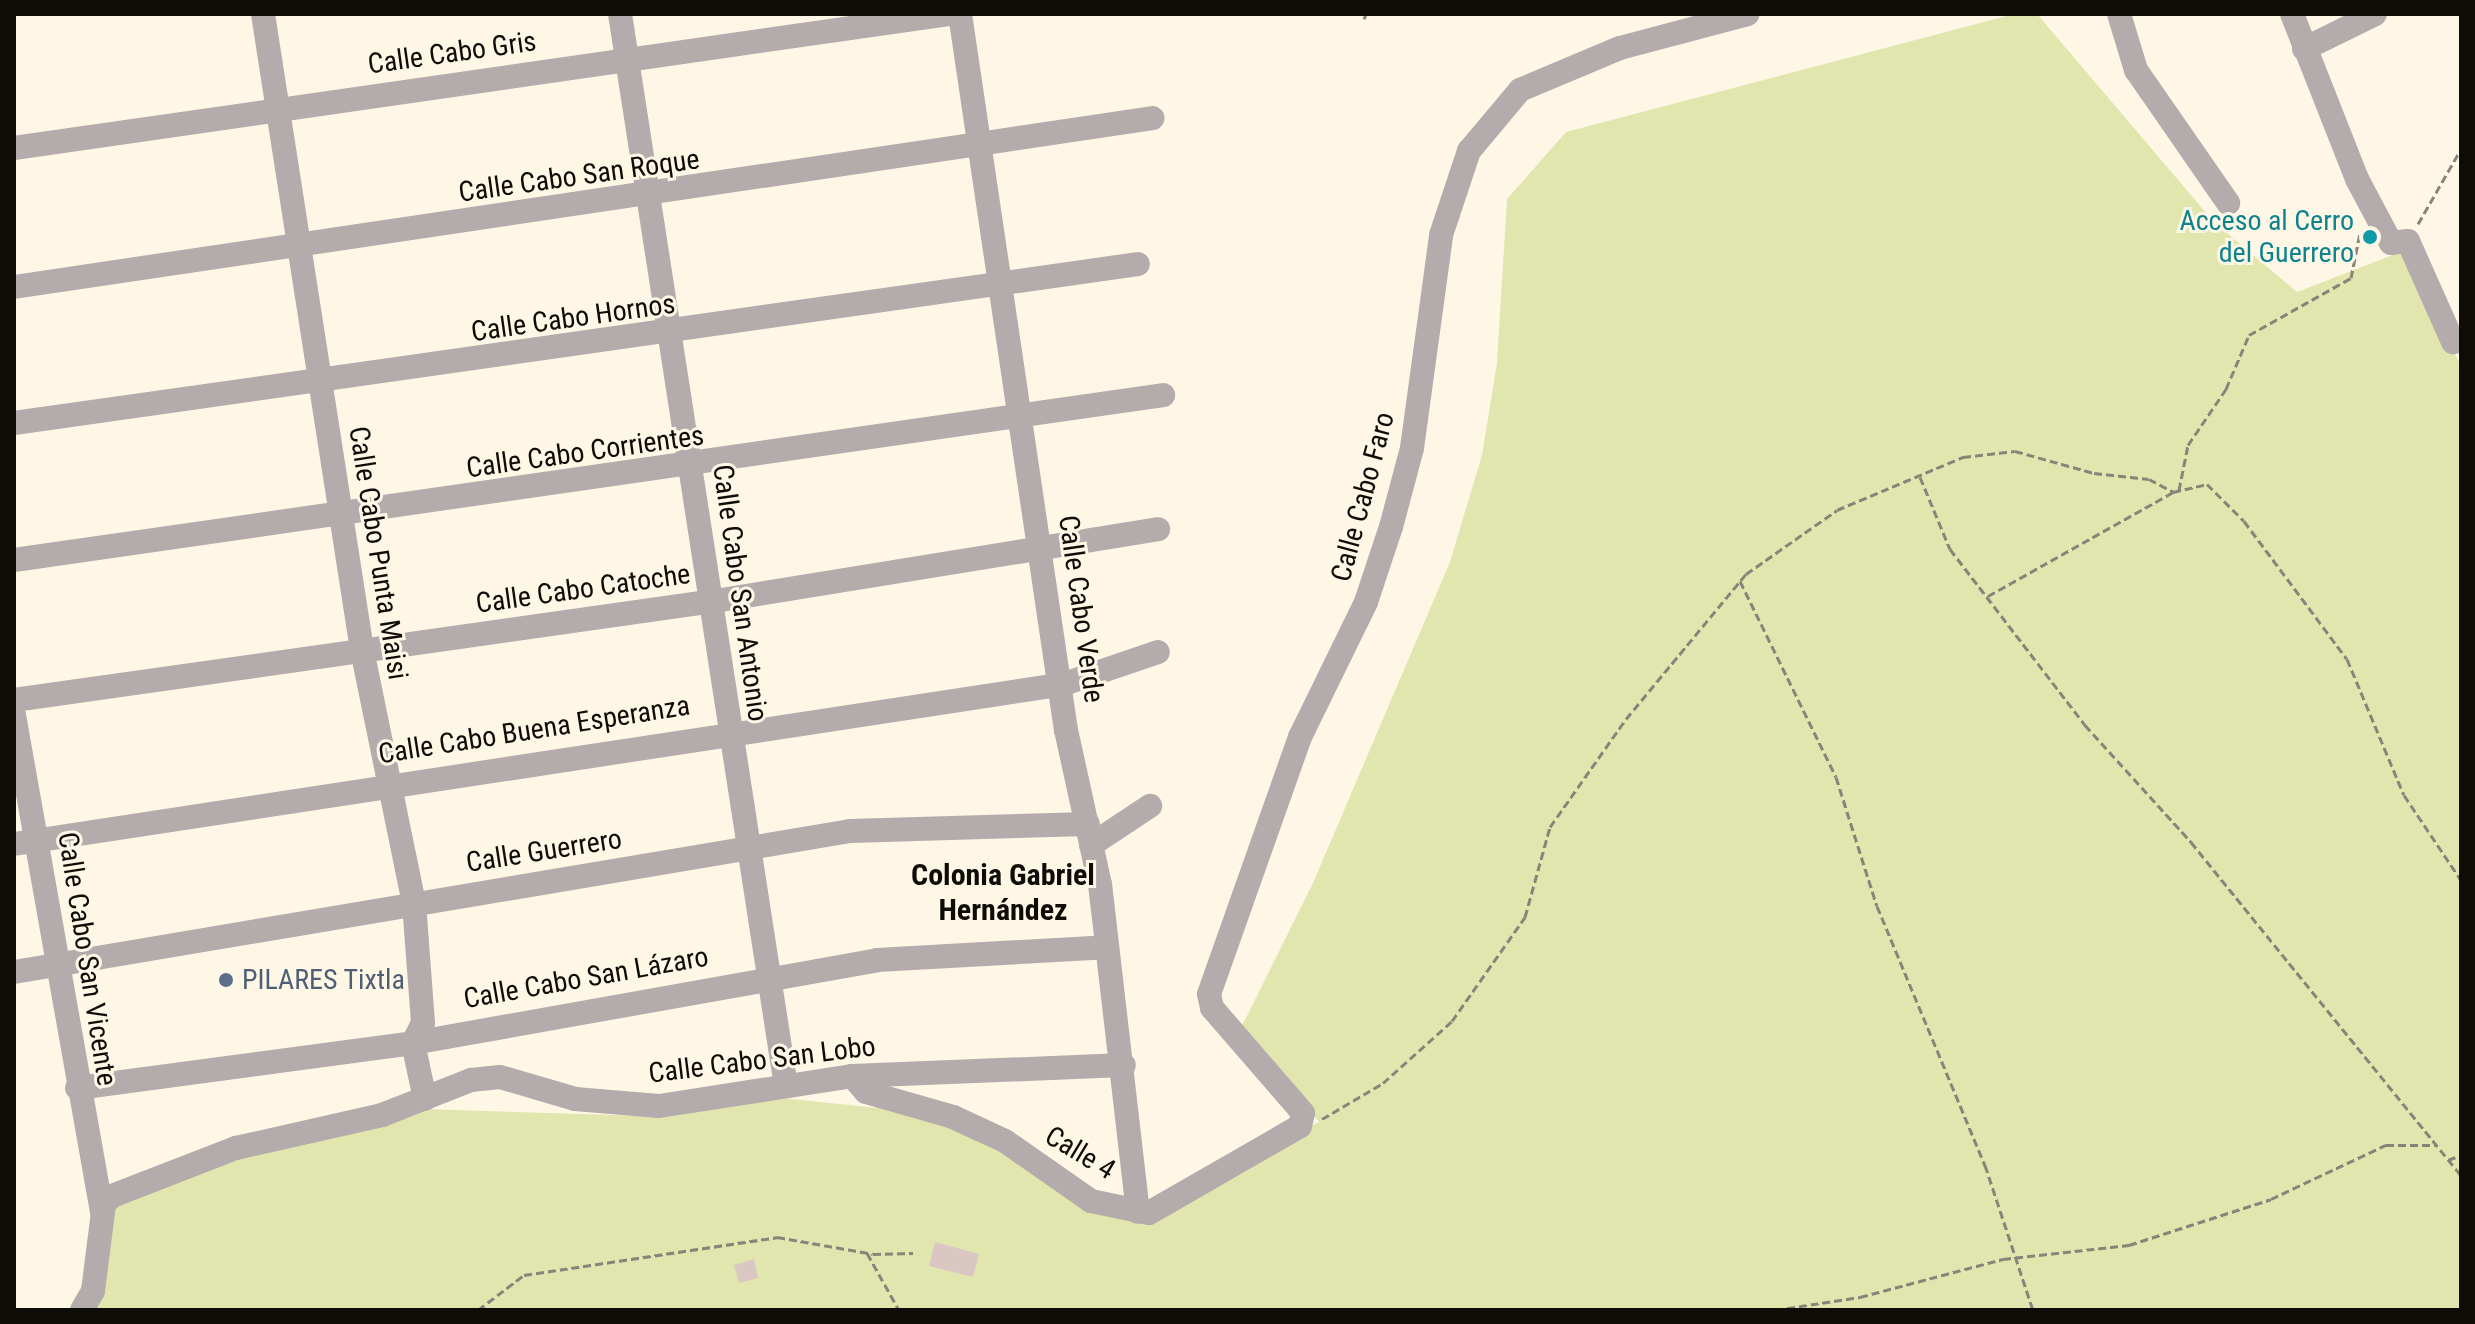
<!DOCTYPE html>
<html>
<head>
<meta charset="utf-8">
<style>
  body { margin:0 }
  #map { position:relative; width:2475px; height:1324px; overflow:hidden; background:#fef7e6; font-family:"Roboto Condensed",sans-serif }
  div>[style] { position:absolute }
  .green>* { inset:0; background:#e1e6ae }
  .building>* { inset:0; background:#dac6c3 }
  .path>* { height:3px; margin-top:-1.5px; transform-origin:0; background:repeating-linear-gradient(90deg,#898479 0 8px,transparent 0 12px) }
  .minor>* { height:24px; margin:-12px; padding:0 12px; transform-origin:12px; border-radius:12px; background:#b4abac }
  .dots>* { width:22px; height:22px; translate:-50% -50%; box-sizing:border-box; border:4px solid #fef7e6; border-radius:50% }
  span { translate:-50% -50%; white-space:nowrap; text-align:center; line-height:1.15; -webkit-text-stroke:6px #fef7e6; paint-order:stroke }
  .street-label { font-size:28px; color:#0e0c07 }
  .culture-label { font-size:28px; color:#0d838f }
  .right { translate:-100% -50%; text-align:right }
  .service-label { font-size:28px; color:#4e5e75 }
  .left { translate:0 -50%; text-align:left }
  .neighbourhood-label { font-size:30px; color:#0e0c07; font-weight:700 }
  .frame { position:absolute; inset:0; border:16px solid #0e0c07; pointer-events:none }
</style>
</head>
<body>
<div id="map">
  <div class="green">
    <div style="clip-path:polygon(2014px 14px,2037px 14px,2213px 221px,2297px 292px,2403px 251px,2461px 366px,2461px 1310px,90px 1310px,113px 1204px,233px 1153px,423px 1109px,647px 1116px,782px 1098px,925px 1113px,1139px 1219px,1319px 1122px,1241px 1028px,1313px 883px,1450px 562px,1482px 455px,1497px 363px,1507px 199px,1566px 132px)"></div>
  </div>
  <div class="building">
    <div style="clip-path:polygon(935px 1242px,979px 1254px,973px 1277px,929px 1266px)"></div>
    <div style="clip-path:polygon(754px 1259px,758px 1278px,739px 1283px,734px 1265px)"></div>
  </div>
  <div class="path">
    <div style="left:1364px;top:19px;width:5px;rotate:-68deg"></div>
    <div style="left:2418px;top:224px;width:86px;rotate:-60.2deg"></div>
    <div style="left:1920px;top:477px;width:78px;rotate:67.4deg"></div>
    <div style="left:1950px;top:549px;width:222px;rotate:52.5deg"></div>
    <div style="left:2085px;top:725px;width:158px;rotate:47.8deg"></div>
    <div style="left:2191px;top:842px;width:429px;rotate:51deg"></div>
    <div style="left:2179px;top:490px;width:46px;rotate:-78.7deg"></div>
    <div style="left:2188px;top:445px;width:68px;rotate:-55.8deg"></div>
    <div style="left:2226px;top:389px;width:59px;rotate:-66.9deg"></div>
    <div style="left:2249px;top:335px;width:117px;rotate:-29.2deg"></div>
    <div style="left:2351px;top:278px;width:46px;rotate:-78.7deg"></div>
    <div style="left:1740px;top:581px;width:218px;rotate:63.9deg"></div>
    <div style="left:1836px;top:777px;width:135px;rotate:72.4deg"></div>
    <div style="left:1877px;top:906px;width:281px;rotate:67.4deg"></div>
    <div style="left:1985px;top:1165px;width:153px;rotate:71.7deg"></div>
    <div style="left:1988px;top:596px;width:212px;rotate:-29.3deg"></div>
    <div style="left:2173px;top:492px;width:35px;rotate:-13deg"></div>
    <div style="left:2207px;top:484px;width:52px;rotate:45deg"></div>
    <div style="left:2244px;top:521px;width:172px;rotate:53.3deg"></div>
    <div style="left:2347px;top:659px;width:147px;rotate:67.3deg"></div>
    <div style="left:2404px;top:795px;width:102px;rotate:56.2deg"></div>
    <div style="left:1322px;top:1119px;width:71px;rotate:-30.5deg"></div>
    <div style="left:1383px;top:1083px;width:93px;rotate:-41.9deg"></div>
    <div style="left:1452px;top:1021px;width:127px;rotate:-54.9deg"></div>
    <div style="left:1525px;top:917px;width:93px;rotate:-74.5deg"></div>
    <div style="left:1550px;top:827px;width:132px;rotate:-54.9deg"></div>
    <div style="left:1626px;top:719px;width:188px;rotate:-50.4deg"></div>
    <div style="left:1746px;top:574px;width:111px;rotate:-35.1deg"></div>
    <div style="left:1837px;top:510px;width:137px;rotate:-22.8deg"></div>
    <div style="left:1963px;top:457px;width:52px;rotate:-6.6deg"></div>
    <div style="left:2015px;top:451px;width:82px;rotate:15.6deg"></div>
    <div style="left:2094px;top:473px;width:55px;rotate:6.2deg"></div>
    <div style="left:2149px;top:479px;width:27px;rotate:28deg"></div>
    <div style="left:2448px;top:1160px;width:14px;rotate:-21deg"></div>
    <div style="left:867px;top:1253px;width:65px;rotate:60.7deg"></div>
    <div style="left:478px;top:1310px;width:58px;rotate:-37.3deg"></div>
    <div style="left:524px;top:1275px;width:256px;rotate:-8.5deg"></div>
    <div style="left:777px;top:1237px;width:97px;rotate:10deg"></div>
    <div style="left:873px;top:1254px;width:40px;rotate:-1.4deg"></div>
    <div style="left:1775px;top:1310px;width:86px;rotate:-8.7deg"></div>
    <div style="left:1860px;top:1297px;width:148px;rotate:-14.9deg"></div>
    <div style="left:2003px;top:1259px;width:127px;rotate:-6.3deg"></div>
    <div style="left:2129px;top:1245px;width:149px;rotate:-17.9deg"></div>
    <div style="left:2271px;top:1199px;width:127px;rotate:-25.2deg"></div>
    <div style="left:2386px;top:1145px;width:49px"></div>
  </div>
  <div class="minor">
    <div style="left:263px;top:14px;width:644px;rotate:81.15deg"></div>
    <div style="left:362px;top:650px;width:258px;rotate:78.4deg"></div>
    <div style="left:414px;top:903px;width:120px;rotate:85.7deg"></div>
    <div style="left:423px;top:1023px;width:22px;rotate:117deg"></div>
    <div style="left:413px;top:1043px;width:57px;rotate:77.9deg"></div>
    <div style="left:620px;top:14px;width:1085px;rotate:81.2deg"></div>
    <div style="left:960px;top:14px;width:724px;rotate:81.58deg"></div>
    <div style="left:1066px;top:730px;width:158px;rotate:77.6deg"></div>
    <div style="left:1100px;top:884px;width:330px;rotate:83.4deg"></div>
    <div style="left:2119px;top:14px;width:59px;rotate:73.1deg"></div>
    <div style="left:2136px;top:70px;width:162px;rotate:55.3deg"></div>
    <div style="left:2292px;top:14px;width:177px;rotate:68.5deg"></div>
    <div style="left:2357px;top:179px;width:72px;rotate:62deg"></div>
    <div style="left:2391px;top:243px;width:17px;rotate:-7deg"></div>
    <div style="left:2408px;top:241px;width:111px;rotate:66deg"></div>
    <div style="left:2304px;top:49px;width:79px;rotate:-26.2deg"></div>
    <div style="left:14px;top:148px;width:944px;rotate:-8.16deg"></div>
    <div style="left:14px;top:287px;width:1151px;rotate:-8.44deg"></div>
    <div style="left:14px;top:423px;width:1135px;rotate:-8.05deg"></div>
    <div style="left:14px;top:560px;width:1161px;rotate:-8.17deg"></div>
    <div style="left:14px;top:700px;width:708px;rotate:-8.04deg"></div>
    <div style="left:715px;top:601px;width:449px;rotate:-9.2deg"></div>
    <div style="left:14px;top:715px;width:505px;rotate:79.96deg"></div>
    <div style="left:14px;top:844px;width:1062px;rotate:-8.66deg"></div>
    <div style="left:1064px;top:684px;width:99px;rotate:-18.8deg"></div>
    <div style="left:1091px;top:845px;width:71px;rotate:-33.5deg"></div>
    <div style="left:14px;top:972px;width:848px;rotate:-9.57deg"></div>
    <div style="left:850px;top:831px;width:238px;rotate:-1.7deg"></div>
    <div style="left:852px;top:1076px;width:21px;rotate:49deg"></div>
    <div style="left:866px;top:1092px;width:91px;rotate:16deg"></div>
    <div style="left:953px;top:1117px;width:57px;rotate:24.8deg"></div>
    <div style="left:1005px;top:1141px;width:105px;rotate:34.9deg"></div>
    <div style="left:1091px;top:1201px;width:59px;rotate:11.7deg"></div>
    <div style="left:1149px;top:1213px;width:174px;rotate:-29.9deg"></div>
    <div style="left:1300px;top:1126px;width:13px;rotate:-77deg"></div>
    <div style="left:1303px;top:1113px;width:139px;rotate:-130.9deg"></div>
    <div style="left:1212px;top:1008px;width:14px;rotate:-102deg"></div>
    <div style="left:1209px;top:994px;width:273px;rotate:-70.5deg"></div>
    <div style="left:1300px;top:737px;width:150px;rotate:-63.9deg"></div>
    <div style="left:1366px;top:602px;width:79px;rotate:-71.6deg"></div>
    <div style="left:1391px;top:527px;width:82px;rotate:-75.1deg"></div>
    <div style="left:1412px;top:448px;width:215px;rotate:-82.2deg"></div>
    <div style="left:1441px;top:235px;width:89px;rotate:-71.6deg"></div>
    <div style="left:1469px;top:151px;width:80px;rotate:-50.1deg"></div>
    <div style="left:1520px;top:90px;width:108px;rotate:-22.8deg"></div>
    <div style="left:1620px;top:48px;width:132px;rotate:-14.9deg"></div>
    <div style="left:77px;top:1088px;width:339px;rotate:-7.6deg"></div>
    <div style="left:413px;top:1043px;width:471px;rotate:-10.1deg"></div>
    <div style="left:877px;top:960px;width:229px;rotate:-3.2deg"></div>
    <div style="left:82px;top:1310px;width:22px;rotate:-60deg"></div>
    <div style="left:93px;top:1291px;width:88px;rotate:-82.8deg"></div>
    <div style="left:104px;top:1204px;width:11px;rotate:-45deg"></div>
    <div style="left:112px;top:1196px;width:133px;rotate:-21.2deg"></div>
    <div style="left:236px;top:1148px;width:150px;rotate:-12.7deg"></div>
    <div style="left:382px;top:1115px;width:96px;rotate:-21.5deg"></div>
    <div style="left:471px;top:1080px;width:29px;rotate:-6deg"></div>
    <div style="left:500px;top:1077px;width:78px;rotate:16.3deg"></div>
    <div style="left:575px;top:1099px;width:84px;rotate:4.8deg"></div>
    <div style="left:659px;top:1106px;width:195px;rotate:-8.8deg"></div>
    <div style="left:852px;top:1076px;width:272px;rotate:-2.3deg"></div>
  </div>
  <div class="dots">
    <div style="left:2370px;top:237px;background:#0f9aa8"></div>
    <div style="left:226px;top:980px;background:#5c6f8a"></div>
  </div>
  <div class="street-label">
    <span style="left:452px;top:53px;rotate:-8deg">Calle Cabo Gris</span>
    <span style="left:579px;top:176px;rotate:-8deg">Calle Cabo San Roque</span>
    <span style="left:573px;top:318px;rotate:-8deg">Calle Cabo Hornos</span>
    <span style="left:585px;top:452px;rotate:-8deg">Calle Cabo Corrientes</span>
    <span style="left:1363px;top:497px;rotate:-75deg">Calle Cabo Faro</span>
    <span style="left:378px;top:553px;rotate:81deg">Calle Cabo Punta Maisi</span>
    <span style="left:583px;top:589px;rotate:-8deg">Calle Cabo Catoche</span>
    <span style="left:740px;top:593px;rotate:82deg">Calle Cabo San Antonio</span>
    <span style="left:1081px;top:609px;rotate:82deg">Calle Cabo Verde</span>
    <span style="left:534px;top:730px;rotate:-9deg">Calle Cabo Buena Esperanza</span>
    <span style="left:544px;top:851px;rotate:-9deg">Calle Guerrero</span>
    <span style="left:87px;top:959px;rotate:81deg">Calle Cabo San Vicente</span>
    <span style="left:586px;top:978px;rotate:-10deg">Calle Cabo San Lázaro</span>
    <span style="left:762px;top:1060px;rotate:-7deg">Calle Cabo San Lobo</span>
    <span style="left:1080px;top:1153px;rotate:31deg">Calle 4</span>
  </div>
  <div class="culture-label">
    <span class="right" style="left:2354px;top:237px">Acceso al Cerro<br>del Guerrero</span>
  </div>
  <div class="service-label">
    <span class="left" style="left:242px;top:980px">PILARES Tixtla</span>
  </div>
  <div class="neighbourhood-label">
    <span style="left:1003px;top:892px">Colonia Gabriel<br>Hernández</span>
  </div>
  <div class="frame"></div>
</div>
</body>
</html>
